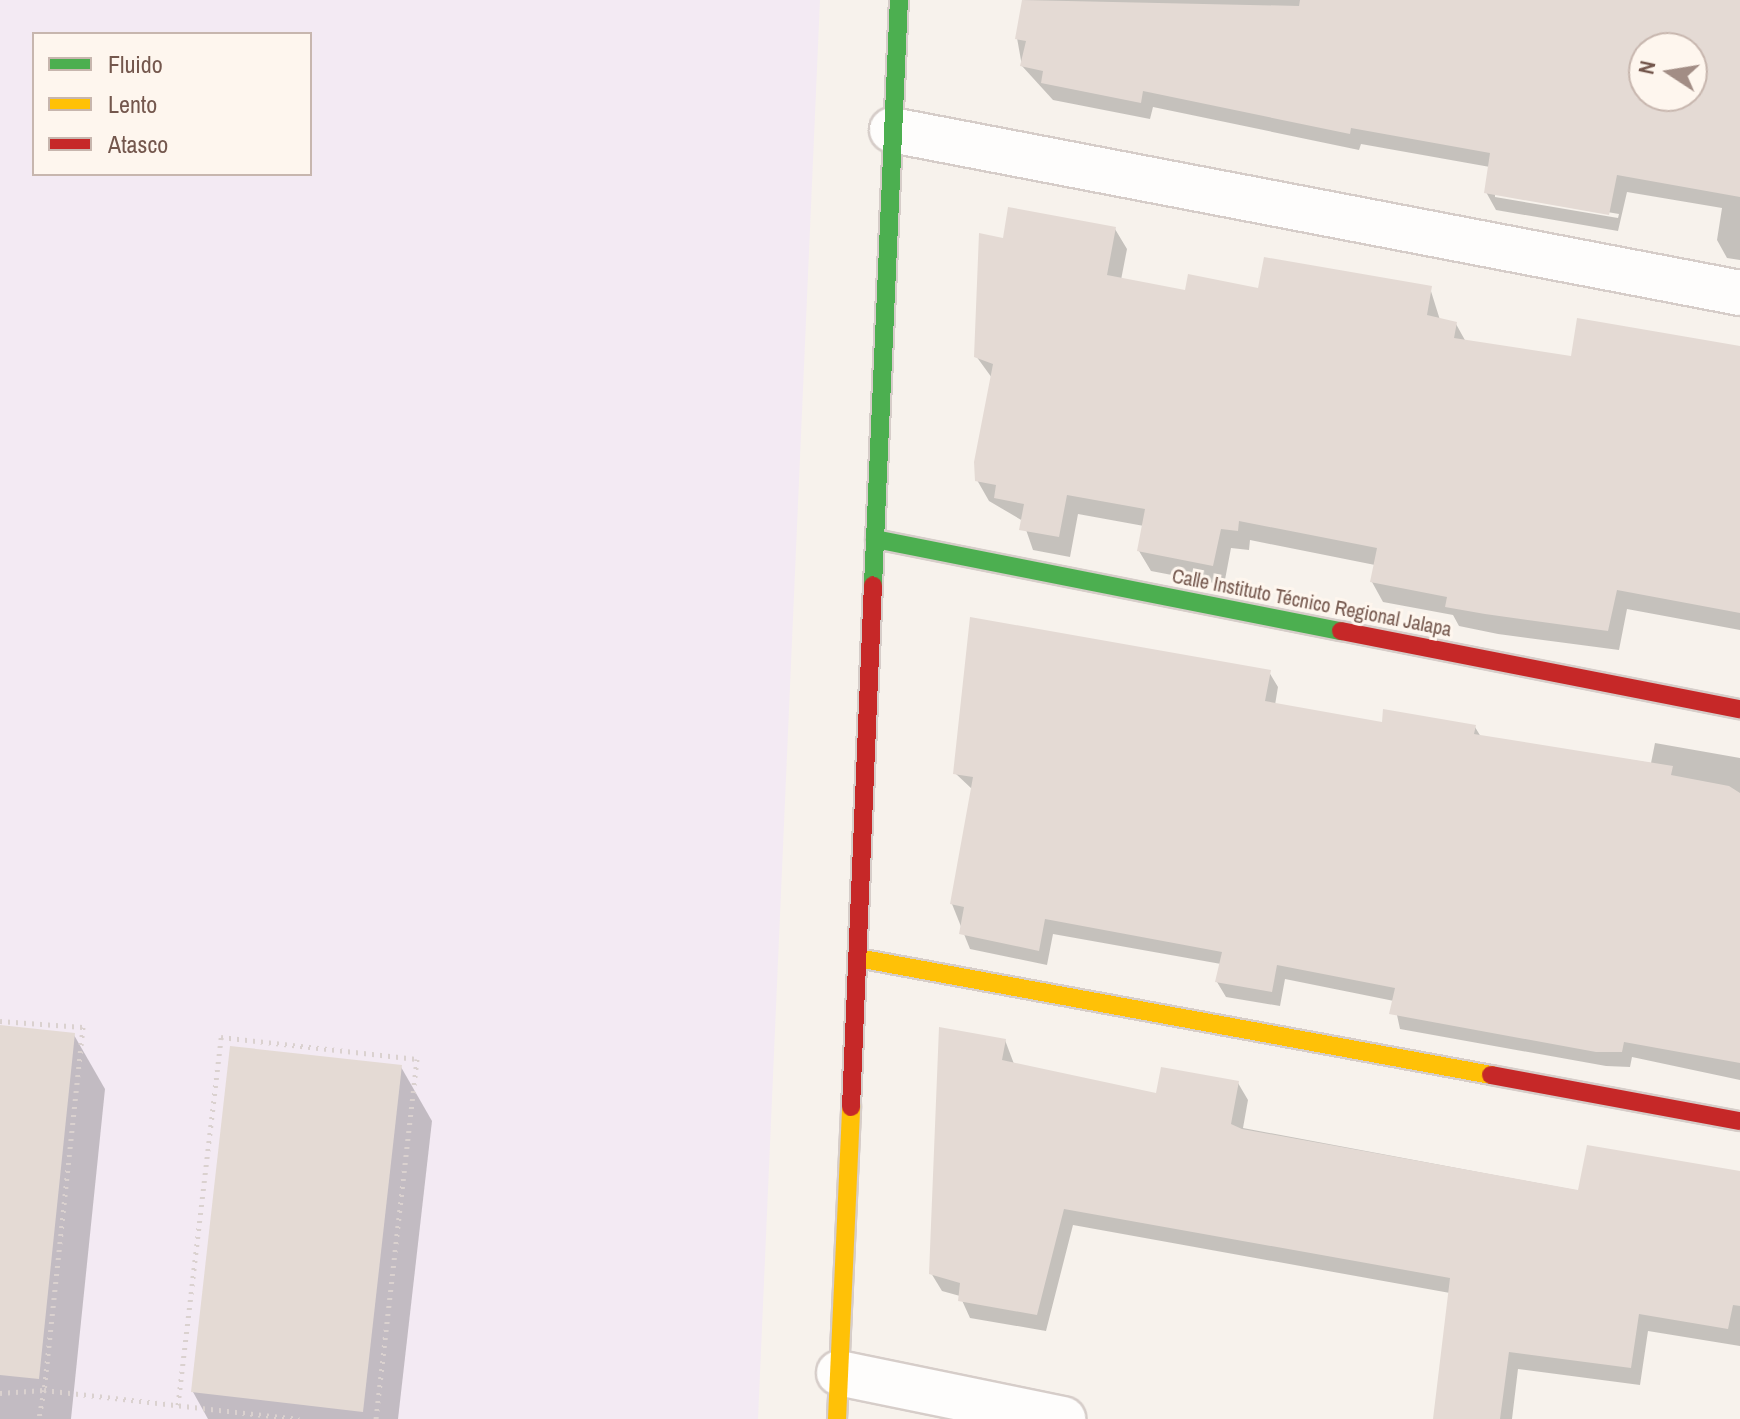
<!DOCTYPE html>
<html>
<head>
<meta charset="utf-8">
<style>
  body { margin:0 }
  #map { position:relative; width:1740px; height:1419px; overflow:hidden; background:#f7f2ec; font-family:"Archivo Narrow",sans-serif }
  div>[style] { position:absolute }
  .education>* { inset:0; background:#f3eaf3 }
  .shadow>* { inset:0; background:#0003 }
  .building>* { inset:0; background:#e4dad4 }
  .path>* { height:5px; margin-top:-2.5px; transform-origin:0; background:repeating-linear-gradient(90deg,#dad1cf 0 2px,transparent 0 8px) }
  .roads { filter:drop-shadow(2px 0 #d6cdc9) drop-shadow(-2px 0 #d6cdc9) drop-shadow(0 2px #d6cdc9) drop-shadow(0 -2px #d6cdc9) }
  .street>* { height:44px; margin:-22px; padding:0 22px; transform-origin:22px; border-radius:22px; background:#fefdfc }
  .fast>* { height:18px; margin:-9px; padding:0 9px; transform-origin:9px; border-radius:9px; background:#4caf50 }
  .slow>* { height:18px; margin:-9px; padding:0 9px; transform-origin:9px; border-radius:9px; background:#ffc107 }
  .jam>* { height:18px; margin:-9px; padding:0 9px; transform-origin:9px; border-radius:9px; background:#c62828 }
  span { translate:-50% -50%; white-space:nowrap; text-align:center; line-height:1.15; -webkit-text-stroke:6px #fef6ee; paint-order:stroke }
  .street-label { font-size:20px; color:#74574d }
  .legend { position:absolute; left:32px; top:32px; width:280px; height:144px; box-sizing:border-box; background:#fef6ee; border:2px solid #c7b6ae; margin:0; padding:10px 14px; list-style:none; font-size:24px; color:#74574d }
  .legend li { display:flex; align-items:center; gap:16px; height:40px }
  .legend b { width:40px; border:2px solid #c7b6ae }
  .north { position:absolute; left:1628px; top:32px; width:80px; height:80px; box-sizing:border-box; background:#fef6ee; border:2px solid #c7b6ae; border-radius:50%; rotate:282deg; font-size:22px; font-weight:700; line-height:32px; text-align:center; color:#74574d }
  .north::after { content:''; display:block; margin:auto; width:28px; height:36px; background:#a28d85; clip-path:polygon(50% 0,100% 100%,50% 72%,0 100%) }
</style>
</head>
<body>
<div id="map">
  <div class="education">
    <div style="clip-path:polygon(evenodd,0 0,820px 0,758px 1419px,0 1419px,0 0,34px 34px,310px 34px,310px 174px,34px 174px,34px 34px)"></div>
  </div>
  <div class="shadow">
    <div style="clip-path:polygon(evenodd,1024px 0,1740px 0,1740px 260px,1727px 258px,1717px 240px,1722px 208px,1627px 192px,1618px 231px,1496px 210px,1486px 192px,1490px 167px,1361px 144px,1359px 150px,1153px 107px,1150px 119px,1053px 100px,1022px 66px,1017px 38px,1024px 0,1644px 48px,1692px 48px,1692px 96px,1644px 96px,1644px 48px,1024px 0,1495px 193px,1619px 214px,1618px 218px,1495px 197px,1495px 193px)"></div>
    <div style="clip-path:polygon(1115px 229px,1127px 249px,1121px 280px,1186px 292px,1430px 288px,1440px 320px,1456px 324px,1466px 342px,1573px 359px,1740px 350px,1740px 630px,1627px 609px,1619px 650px,1498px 634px,1459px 626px,1453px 615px,1383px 602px,1372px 582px,1375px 565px,1250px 540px,1249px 550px,1231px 548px,1224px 585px,1151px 571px,1139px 551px,1144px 526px,1078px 514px,1070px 557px,1033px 550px,1023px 521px,989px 501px,977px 480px,992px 378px,976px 356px,1004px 240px)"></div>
    <div style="clip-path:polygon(1269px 672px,1278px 687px,1275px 705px,1383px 724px,1475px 727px,1481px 737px,1651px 763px,1655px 743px,1740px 758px,1740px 1080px,1632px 1057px,1630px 1067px,1606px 1066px,1400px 1029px,1394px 1001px,1285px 979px,1280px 1006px,1226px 997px,1217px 982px,1221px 964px,1053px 934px,1047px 965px,970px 949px,952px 904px,973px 790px,955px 773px)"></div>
    <div style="clip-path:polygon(0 1027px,74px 1035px,105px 1089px,71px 1419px,0 1419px)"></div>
    <div style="clip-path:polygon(1005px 1040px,1014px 1064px,1158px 1095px,1238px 1083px,1248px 1100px,1243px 1128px,1740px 1221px,1740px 1346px,1648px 1331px,1640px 1385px,1518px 1369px,1512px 1419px,1435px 1419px,1450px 1293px,1073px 1225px,1046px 1331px,970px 1318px,960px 1296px,942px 1291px,931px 1273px)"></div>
    <div style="clip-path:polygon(401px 1067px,432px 1121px,398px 1419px,208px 1419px,193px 1392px)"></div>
  </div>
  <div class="building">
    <div style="clip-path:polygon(evenodd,1022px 0,1299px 6px,1300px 0,1740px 0,1740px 197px,1617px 175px,1609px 215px,1484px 193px,1490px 153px,1351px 128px,1350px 134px,1143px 91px,1141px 103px,1041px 83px,1043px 71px,1020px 66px,1026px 41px,1015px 39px,1022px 0,1644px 48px,1692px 48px,1692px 96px,1644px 96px,1644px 48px)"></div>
    <div style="clip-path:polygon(1008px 207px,1116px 227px,1107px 275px,1185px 290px,1188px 274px,1258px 288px,1264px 257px,1432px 286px,1427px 315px,1457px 322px,1454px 338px,1571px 356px,1577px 318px,1740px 346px,1740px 613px,1617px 590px,1608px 631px,1485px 614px,1445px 607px,1447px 597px,1370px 582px,1377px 548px,1249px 523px,1239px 521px,1238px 531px,1221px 529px,1213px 566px,1137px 551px,1145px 509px,1067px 495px,1059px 537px,1019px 530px,1024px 504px,994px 498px,996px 485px,975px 481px,974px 462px,993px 364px,974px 357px,979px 233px,1003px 238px)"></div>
    <div style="clip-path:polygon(970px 617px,1271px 670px,1265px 701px,1382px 722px,1383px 709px,1476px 725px,1474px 734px,1673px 766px,1671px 775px,1729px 786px,1740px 793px,1740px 1063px,1624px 1042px,1622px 1052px,1596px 1052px,1389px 1014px,1395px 988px,1277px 965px,1272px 992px,1215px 982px,1222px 952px,1045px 919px,1039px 951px,959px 934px,964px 907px,950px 904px,973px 777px,953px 774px)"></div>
    <div style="clip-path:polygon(0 1025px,75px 1033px,39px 1379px,0 1375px)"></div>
    <div style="clip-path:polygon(939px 1027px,1006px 1039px,1002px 1060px,1156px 1093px,1161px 1067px,1239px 1081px,1231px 1124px,1242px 1129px,1578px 1190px,1587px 1145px,1740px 1171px,1740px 1306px,1733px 1305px,1728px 1329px,1639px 1314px,1631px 1368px,1509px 1352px,1500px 1419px,1433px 1419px,1450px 1278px,1064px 1209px,1037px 1315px,958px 1301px,960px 1283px,929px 1274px)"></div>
    <div style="clip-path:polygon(230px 1046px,402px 1065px,363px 1412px,191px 1392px)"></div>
  </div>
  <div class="path">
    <div style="left:0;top:1021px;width:83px;rotate:4.1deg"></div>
    <div style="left:83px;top:1027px;width:365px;rotate:96.1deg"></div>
    <div style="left:44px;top:1390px;width:257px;rotate:6.5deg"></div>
    <div style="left:0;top:1393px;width:44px;rotate:-3.9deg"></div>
    <div style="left:44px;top:1390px;width:29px;rotate:100deg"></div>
    <div style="left:178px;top:1405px;width:371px;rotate:-83.3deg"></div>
    <div style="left:221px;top:1037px;width:197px;rotate:6.4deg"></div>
    <div style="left:417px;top:1059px;width:362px;rotate:96.5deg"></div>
  </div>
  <div class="roads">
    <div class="street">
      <div style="left:892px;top:130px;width:864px;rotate:10.88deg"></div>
      <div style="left:839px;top:1373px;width:229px;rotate:11.6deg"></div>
    </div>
    <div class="fast">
      <div style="left:875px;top:539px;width:475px;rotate:11.2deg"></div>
      <div style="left:873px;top:585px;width:586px;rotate:-87.46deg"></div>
    </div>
    <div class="slow">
      <div style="left:858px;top:958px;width:644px;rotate:10.47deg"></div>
      <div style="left:837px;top:1419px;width:312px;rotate:-87.4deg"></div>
    </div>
    <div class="jam">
      <div style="left:1341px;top:631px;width:407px;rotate:11.1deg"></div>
      <div style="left:1491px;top:1075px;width:253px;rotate:10.5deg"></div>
      <div style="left:851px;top:1107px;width:522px;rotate:-87.59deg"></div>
    </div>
  </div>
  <div class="street-label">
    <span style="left:1312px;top:602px;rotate:11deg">Calle Instituto Técnico Regional Jalapa</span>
  </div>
  <ul class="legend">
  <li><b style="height:10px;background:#4caf50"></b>Fluido</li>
  <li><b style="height:10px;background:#ffc107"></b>Lento</li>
  <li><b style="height:10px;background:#c62828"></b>Atasco</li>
  </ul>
  <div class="north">N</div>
</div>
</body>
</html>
